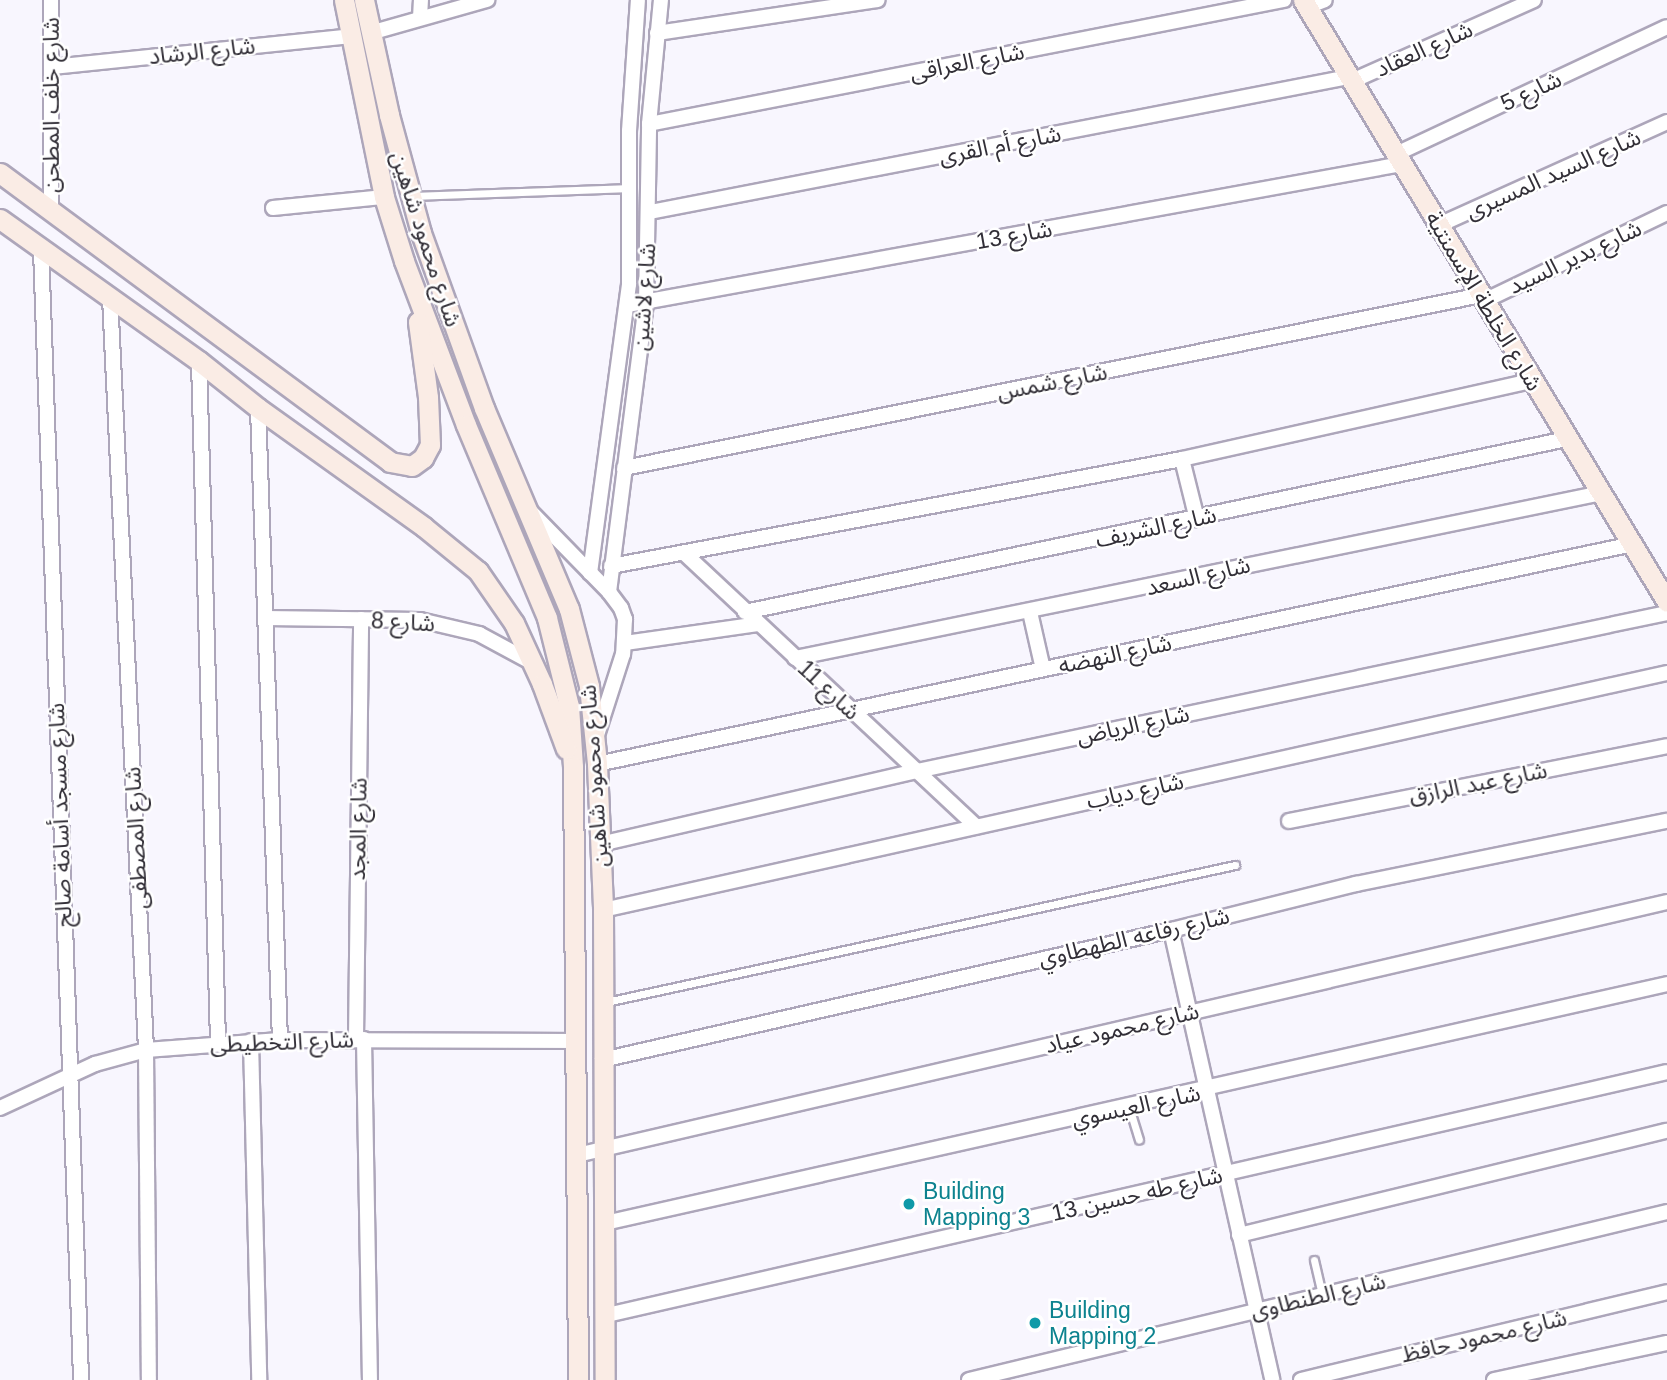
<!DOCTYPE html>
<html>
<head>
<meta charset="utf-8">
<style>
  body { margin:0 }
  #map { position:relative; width:1667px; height:1380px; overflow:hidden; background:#f8f6fe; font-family:Arial,"Noto Sans Arabic",sans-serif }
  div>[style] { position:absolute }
  .roads { filter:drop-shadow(2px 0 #ada6ba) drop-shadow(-2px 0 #ada6ba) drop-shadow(0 2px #ada6ba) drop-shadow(0 -2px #ada6ba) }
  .lane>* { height:7px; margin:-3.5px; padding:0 3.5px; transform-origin:3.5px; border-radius:3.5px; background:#fff }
  .street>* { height:14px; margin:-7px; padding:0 7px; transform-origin:7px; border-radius:7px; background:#fff }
  .secondary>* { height:19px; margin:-9.5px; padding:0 9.5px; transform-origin:9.5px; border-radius:9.5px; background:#faece5 }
  .dots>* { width:19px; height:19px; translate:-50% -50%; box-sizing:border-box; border:4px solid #fff; border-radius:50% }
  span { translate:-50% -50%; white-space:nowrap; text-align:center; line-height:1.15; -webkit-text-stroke:5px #fff; paint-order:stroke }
  .street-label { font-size:23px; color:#322f37 }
  .culture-label { font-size:23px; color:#0d838f }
  .left { translate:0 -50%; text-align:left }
</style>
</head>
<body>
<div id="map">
  <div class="roads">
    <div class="lane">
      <div style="left:412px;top:196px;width:219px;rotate:-2.1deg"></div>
      <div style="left:606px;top:1002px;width:644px;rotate:-12.29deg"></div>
      <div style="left:1129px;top:1107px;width:34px;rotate:73deg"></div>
      <div style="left:1314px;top:1260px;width:36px;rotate:77deg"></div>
    </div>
    <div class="street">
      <div style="left:1307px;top:7px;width:19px;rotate:-21deg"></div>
      <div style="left:420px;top:18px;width:18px;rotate:-87deg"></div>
      <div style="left:370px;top:33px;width:122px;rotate:-15.8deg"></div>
      <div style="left:657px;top:33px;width:223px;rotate:-8.5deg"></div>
      <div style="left:52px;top:67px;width:301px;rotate:-5.9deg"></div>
      <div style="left:1352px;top:81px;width:199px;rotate:-24deg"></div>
      <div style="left:649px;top:124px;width:647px;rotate:-11.05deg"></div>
      <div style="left:1396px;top:154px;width:299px;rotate:-25.1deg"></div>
      <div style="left:273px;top:208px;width:112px;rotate:-5.7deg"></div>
      <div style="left:51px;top:210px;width:210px;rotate:-90deg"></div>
      <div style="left:650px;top:212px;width:712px;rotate:-10.93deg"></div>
      <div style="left:1439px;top:225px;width:250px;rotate:-24.3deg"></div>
      <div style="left:41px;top:249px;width:1132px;rotate:87.97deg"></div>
      <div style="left:110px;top:297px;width:754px;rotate:87.26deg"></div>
      <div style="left:146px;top:1050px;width:330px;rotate:89.5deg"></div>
      <div style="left:1484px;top:301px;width:203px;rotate:-25.7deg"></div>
      <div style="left:627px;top:305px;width:787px;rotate:-10.32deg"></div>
      <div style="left:199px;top:361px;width:682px;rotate:88.4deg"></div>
      <div style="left:258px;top:408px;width:632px;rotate:88.01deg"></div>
      <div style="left:1182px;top:459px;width:62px;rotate:76deg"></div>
      <div style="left:624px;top:468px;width:874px;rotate:-11.41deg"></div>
      <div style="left:531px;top:512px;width:112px;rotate:45.7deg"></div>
      <div style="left:609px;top:592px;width:20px;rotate:53deg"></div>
      <div style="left:621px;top:608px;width:12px;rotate:70deg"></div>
      <div style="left:625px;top:619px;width:35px;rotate:93deg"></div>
      <div style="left:623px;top:654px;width:88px;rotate:107.8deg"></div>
      <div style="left:684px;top:553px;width:400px;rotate:43.1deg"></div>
      <div style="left:611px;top:566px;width:581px;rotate:-10.61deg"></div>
      <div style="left:1182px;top:459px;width:359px;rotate:-12.6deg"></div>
      <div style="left:590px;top:573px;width:292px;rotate:-82.3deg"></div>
      <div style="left:629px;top:284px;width:153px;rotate:-90deg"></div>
      <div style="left:629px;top:131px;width:131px;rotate:-86.1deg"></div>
      <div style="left:609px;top:592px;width:291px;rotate:-82.7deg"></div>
      <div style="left:646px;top:303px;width:179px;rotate:-89deg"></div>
      <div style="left:649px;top:124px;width:125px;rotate:-84.5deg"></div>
      <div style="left:745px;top:612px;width:840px;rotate:-11.89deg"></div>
      <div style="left:1030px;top:612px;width:58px;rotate:77.2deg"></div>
      <div style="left:265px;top:618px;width:155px;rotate:0.7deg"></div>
      <div style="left:420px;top:620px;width:61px;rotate:13.3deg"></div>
      <div style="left:479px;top:634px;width:59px;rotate:28.3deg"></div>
      <div style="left:625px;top:643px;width:134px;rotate:-8.1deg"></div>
      <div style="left:795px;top:658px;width:824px;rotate:-11.56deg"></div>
      <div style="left:597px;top:764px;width:1059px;rotate:-11.99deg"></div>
      <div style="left:1289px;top:821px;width:385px;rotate:-11.2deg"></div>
      <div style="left:600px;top:844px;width:325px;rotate:-13deg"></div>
      <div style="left:917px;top:771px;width:766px;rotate:-11.9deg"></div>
      <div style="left:603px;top:910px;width:1090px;rotate:-12.56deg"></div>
      <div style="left:1171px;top:930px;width:461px;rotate:77.3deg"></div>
      <div style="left:356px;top:1039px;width:420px;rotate:-89.3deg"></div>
      <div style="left:364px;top:1039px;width:341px;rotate:89deg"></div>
      <div style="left:251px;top:1041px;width:339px;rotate:88.6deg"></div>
      <div style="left:602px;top:1060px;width:584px;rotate:-12.87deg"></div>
      <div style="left:1171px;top:930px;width:191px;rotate:-14deg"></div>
      <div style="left:1356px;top:884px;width:317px;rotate:-11.5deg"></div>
      <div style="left:0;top:1108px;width:105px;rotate:-24.9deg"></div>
      <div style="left:95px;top:1064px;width:53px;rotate:-15.4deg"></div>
      <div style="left:146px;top:1050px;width:134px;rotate:-4.3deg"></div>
      <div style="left:280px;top:1040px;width:296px;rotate:0.2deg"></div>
      <div style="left:577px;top:1155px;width:1119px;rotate:-13.07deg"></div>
      <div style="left:605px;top:1223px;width:1089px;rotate:-12.68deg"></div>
      <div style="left:1239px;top:1235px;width:440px;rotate:-13.7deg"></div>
      <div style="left:607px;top:1315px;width:1087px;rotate:-12.91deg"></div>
      <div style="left:969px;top:1380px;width:718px;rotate:-13.53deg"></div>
      <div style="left:1301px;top:1380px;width:376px;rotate:-13.5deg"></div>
      <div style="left:1494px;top:1380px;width:177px;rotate:-12.1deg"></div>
    </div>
    <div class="secondary">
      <div style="left:344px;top:0;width:201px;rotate:78.5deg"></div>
      <div style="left:384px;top:197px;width:67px;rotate:72.6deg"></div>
      <div style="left:404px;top:261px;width:175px;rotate:69.3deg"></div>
      <div style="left:466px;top:425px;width:209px;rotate:67.2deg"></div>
      <div style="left:547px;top:618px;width:91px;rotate:76deg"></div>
      <div style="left:569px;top:706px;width:61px;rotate:86.2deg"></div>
      <div style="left:573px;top:767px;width:613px;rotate:89.53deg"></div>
      <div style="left:364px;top:0;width:118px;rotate:77.7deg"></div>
      <div style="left:389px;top:115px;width:122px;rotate:74.8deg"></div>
      <div style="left:421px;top:233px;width:186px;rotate:70.2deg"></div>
      <div style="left:484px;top:408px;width:218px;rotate:67.1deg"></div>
      <div style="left:569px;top:609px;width:80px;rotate:75.4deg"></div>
      <div style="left:589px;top:686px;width:78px;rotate:84.1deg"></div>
      <div style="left:597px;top:764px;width:146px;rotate:87.6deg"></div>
      <div style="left:603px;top:910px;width:470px;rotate:89.8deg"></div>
      <div style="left:1303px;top:0;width:703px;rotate:58.84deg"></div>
      <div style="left:0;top:173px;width:485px;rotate:36.5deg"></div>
      <div style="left:390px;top:462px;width:22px;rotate:10deg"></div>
      <div style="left:412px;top:466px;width:14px;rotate:-36deg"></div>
      <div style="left:423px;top:458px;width:15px;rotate:-62deg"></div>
      <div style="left:430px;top:445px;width:48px;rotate:-92.4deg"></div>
      <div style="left:428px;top:397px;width:76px;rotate:-97.6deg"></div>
      <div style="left:0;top:219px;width:244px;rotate:35.5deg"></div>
      <div style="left:199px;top:361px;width:75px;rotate:38.5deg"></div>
      <div style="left:258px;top:408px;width:204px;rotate:35.6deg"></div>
      <div style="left:424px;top:527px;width:70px;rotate:39.2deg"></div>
      <div style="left:478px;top:571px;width:63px;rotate:55.3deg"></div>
      <div style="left:514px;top:623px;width:67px;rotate:65.3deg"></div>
      <div style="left:542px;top:684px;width:69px;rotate:69.7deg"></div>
    </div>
  </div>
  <div class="dots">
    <div style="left:909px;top:1204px;background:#0f9aa8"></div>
    <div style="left:1035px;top:1323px;background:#0f9aa8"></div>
  </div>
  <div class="street-label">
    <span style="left:1424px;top:49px;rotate:-24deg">شارع العقاد</span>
    <span style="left:202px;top:51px;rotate:-6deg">شارع الرشاد</span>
    <span style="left:967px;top:62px;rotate:-11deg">شارع العراقى</span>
    <span style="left:1531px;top:91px;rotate:-25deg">شارع 5</span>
    <span style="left:51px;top:105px;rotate:-90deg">شارع خلف المطحن</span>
    <span style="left:1000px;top:145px;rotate:-11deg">شارع أم القرى</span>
    <span style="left:1553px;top:174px;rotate:-24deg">شارع السيد المسيرى</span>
    <span style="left:1014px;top:235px;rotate:-10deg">شارع 13</span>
    <span style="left:426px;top:239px;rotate:72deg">شارع محمود شاهين</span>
    <span style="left:1575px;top:257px;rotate:-25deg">شارع بدير السيد</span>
    <span style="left:644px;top:297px;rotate:-86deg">شارع لاشين</span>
    <span style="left:1484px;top:301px;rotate:59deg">شارع الخلطة الإسمنتية</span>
    <span style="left:1052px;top:382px;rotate:-11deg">شارع شمس</span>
    <span style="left:1156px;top:527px;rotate:-12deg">شارع الشريف</span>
    <span style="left:1198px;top:576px;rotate:-13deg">شارع السعد</span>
    <span style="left:403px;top:622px;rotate:3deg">شارع 8</span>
    <span style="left:1115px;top:654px;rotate:-12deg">شارع النهضه</span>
    <span style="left:829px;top:690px;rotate:43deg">شارع 11</span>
    <span style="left:1133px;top:725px;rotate:-12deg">شارع الرياض</span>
    <span style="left:594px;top:776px;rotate:-94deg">شارع محمود شاهين</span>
    <span style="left:1478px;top:783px;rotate:-11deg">شارع عبد الرازق</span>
    <span style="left:1135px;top:791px;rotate:-12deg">شارع دياب</span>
    <span style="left:60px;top:815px;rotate:-92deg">شارع مسجد أسامة صالح</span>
    <span style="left:358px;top:829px;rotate:-89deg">شارع المجد</span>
    <span style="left:136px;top:838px;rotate:-93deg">شارع المصطفى</span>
    <span style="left:1134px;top:937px;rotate:-13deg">شارع رفاعه الطهطاوي</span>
    <span style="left:1122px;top:1028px;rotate:-13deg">شارع محمود عياد</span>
    <span style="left:282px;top:1042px;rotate:-2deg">شارع التخطيطى</span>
    <span style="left:1136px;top:1106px;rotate:-12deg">شارع العيسوي</span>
    <span style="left:1137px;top:1194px;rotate:-13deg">شارع طه حسين 13</span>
    <span style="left:1318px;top:1296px;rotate:-13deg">شارع الطنطاوى</span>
    <span style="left:1484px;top:1336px;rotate:-13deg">شارع محمود حافظ</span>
  </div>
  <div class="culture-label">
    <span class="left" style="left:923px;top:1204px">Building<br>Mapping 3</span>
    <span class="left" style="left:1049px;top:1323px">Building<br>Mapping 2</span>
  </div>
</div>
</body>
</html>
